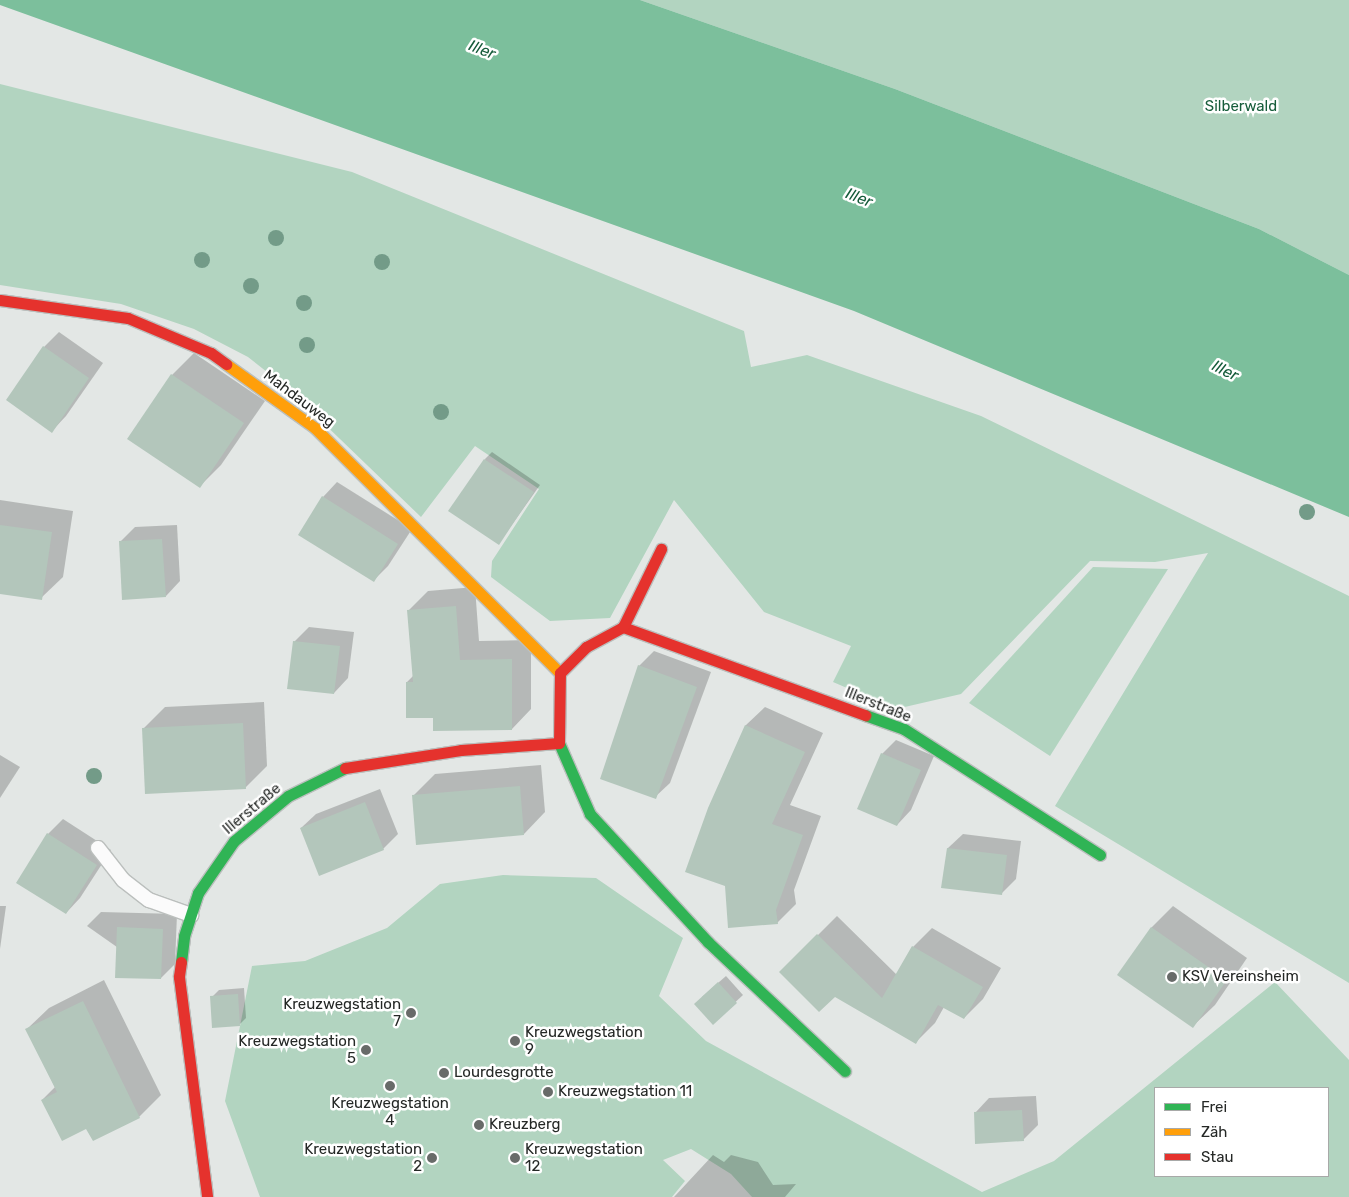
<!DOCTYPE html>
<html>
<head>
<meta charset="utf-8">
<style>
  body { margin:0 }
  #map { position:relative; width:1349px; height:1197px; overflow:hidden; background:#e3e7e5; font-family:Rubik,sans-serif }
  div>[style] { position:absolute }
  .green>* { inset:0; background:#b2d4c0 }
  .water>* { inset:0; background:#7cbf9c }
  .shadow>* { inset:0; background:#0003 }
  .building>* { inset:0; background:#b3c6bb }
  .roads { filter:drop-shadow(1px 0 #bbbfbd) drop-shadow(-1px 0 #bbbfbd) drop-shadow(0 1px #bbbfbd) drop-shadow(0 -1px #bbbfbd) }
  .lane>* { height:14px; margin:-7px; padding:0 7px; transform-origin:7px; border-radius:7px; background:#fbfbfb }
  .fast>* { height:11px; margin:-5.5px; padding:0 5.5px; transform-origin:5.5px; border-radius:5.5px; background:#30b455 }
  .slow>* { height:11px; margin:-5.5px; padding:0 5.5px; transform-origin:5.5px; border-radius:5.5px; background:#ff9f0a }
  .jam>* { height:11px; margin:-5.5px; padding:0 5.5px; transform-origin:5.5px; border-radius:5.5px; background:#e5322d }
  .trees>* { width:16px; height:16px; margin:-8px; border-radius:50%; background:#739b88 }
  .dots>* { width:14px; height:14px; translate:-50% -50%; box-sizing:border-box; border:2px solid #fff; border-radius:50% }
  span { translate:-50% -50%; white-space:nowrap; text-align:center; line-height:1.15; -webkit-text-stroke:5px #fff; paint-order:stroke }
  .park-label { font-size:15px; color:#175d3b }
  .street-label { font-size:15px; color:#252826 }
  .poi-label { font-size:15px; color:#252826 }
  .left { translate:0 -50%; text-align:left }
  .right { translate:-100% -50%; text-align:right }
  .water-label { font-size:16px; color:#165c3b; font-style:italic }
  .legend { position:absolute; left:1154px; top:1087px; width:175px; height:90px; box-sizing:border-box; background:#fff; border:1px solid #a8a9a8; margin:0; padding:6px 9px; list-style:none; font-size:15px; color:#252826 }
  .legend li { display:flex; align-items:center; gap:10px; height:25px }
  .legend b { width:25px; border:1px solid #a8a9a8 }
</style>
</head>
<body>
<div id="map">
  <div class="green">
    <div style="clip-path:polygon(640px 0,1349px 0,1349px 275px,1259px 229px,895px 89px)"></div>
    <div style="clip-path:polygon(0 84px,352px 172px,744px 331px,751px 367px,807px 355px,981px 416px,1349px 596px,1349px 983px,1055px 806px,1208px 553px,1155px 562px,1090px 561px,961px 694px,896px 709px,833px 682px,851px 646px,764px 612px,674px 500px,610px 618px,550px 621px,491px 577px,492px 561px,539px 489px,475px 446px,421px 517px,286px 387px,248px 357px,194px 329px,121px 304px,0 285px)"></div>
    <div style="clip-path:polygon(1093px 567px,1168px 569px,1050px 756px,969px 703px)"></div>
    <div style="clip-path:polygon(evenodd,503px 875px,596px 878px,683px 938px,659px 996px,706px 1041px,982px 1192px,1054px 1161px,1275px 982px,1349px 1060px,1349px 1197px,752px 1197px,731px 1174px,691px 1149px,663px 1160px,685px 1181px,672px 1197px,260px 1197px,225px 1101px,252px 966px,305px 961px,387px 928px,440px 884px,503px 875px,1155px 1088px,1328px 1088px,1328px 1176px,1155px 1176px,1155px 1088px)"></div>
  </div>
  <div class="water">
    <div style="clip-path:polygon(0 0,640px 0,895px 89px,1259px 229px,1349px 275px,1349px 517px,854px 311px,0 5px)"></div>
  </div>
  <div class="shadow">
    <div style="clip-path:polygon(59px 332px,103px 363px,66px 416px,52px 431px,7px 400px,44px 347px)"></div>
    <div style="clip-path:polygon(194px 353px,265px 401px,221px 465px,200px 486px,129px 439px,172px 375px)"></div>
    <div style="clip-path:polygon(492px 452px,540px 485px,499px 543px,485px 459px)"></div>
    <div style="clip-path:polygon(337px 482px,412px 529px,388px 566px,373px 581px,323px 497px)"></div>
    <div style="clip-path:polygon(0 500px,73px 511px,63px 577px,41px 598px,0 592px)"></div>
    <div style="clip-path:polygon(177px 525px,180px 581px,166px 596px,120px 542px,135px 527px)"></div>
    <div style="clip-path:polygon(475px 587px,479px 641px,531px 640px,531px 709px,512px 729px,434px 716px,407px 682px,414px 675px,409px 610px,428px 591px)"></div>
    <div style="clip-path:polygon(309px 627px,354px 632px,348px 678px,334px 693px,294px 642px)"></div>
    <div style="clip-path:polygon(654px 651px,711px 672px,670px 783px,655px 797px,639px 666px)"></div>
    <div style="clip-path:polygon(264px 702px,267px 766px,245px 788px,143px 729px,165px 707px)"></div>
    <div style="clip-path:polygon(765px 707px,823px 733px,790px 805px,821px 816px,794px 890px,796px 904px,777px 923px,727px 885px,709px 808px,746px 725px)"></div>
    <div style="clip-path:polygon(896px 740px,934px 756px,911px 810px,897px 825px,882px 754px)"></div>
    <div style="clip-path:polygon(0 755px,20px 767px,0 798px)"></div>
    <div style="clip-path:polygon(541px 765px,545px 812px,524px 834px,413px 796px,435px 774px)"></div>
    <div style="clip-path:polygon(380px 789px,398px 834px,383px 849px,301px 828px,316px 814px)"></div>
    <div style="clip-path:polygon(63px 819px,111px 850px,80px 898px,66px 913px,48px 834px)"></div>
    <div style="clip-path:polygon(963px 834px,1021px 841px,1016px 879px,1001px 894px,943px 886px,948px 848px)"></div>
    <div style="clip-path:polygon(0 906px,6px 906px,0 949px)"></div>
    <div style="clip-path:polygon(1173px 906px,1247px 958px,1215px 1005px,1193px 1026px,1119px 975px,1152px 927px)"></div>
    <div style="clip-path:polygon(101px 912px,177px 914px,175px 964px,161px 978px,87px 926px)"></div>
    <div style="clip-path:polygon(837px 916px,897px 975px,913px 947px,932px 928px,1001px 968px,983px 999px,964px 1018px,944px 1007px,935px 1023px,916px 1042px,834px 995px,781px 972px)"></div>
    <div style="clip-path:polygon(726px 976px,743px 995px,713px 1023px,702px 997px)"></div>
    <div style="clip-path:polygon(104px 980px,161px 1095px,139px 1117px,87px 1127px,42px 1100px,55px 1087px,27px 1029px,49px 1008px)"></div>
    <div style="clip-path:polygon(244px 988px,246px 1018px,239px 1025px,212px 997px,219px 990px)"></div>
    <div style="clip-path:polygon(1036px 1096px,1038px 1125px,1023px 1140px,975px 1113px,989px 1098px)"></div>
    <div style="clip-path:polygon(713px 1155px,724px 1162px,731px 1155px,758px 1162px,773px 1185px,796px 1184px,785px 1197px,674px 1197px)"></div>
  </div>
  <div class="building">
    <div style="clip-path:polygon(43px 346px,89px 378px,52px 433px,6px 400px)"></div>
    <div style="clip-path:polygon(171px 374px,244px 423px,200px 488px,127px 439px)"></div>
    <div style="clip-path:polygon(484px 459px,534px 492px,499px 545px,448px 511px)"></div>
    <div style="clip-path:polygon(322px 496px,398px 544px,374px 582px,298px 535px)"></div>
    <div style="clip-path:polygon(0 525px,52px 532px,42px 600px,0 594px)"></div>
    <div style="clip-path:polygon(162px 539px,166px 597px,122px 600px,119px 541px)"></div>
    <div style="clip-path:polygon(456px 606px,460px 660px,512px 659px,512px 730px,433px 731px,433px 718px,406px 718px,406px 682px,413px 682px,407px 610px)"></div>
    <div style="clip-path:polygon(293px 641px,340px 646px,334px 694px,287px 689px)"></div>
    <div style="clip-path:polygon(638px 665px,697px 687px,656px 799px,600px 779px)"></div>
    <div style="clip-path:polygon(243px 723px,246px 789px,145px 794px,142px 728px)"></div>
    <div style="clip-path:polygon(745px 725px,805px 752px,772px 824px,803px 835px,776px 910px,778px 924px,728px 928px,725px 886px,685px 872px,708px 808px)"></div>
    <div style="clip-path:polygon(881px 753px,921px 770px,897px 826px,857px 809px)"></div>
    <div style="clip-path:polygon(520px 786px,524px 835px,416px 845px,412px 795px)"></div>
    <div style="clip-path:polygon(365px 802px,384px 850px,319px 876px,300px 828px)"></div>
    <div style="clip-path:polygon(47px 833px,97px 865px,66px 914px,16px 883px)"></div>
    <div style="clip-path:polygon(947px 848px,1007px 855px,1002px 895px,941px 888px)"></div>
    <div style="clip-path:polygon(117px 927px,163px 929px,161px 979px,115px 978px)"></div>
    <div style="clip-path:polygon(1151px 927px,1227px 980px,1193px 1028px,1117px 975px)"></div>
    <div style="clip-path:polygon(817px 934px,882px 998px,912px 946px,983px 987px,964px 1019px,938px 1005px,916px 1044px,835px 997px,819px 1012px,779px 972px)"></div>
    <div style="clip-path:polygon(718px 982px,737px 1003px,713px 1025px,694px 1004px)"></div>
    <div style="clip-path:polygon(238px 994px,240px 1026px,212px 1028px,210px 996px)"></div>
    <div style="clip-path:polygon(83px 1001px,140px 1118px,93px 1141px,86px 1129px,62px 1141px,41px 1100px,57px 1092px,25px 1029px)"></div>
    <div style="clip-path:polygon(1022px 1110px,1024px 1141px,975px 1144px,974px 1112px)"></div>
  </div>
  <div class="roads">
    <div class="lane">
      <div style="left:98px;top:848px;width:41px;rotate:52deg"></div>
      <div style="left:123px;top:880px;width:33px;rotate:38deg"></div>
      <div style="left:149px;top:900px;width:45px;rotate:19.7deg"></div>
    </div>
    <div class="fast">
      <div style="left:865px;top:715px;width:41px;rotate:19.7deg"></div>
      <div style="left:904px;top:729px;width:233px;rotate:32.7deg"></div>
      <div style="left:559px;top:743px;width:77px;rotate:66.4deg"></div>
      <div style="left:590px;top:814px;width:174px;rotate:47.3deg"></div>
      <div style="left:708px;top:942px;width:188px;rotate:43.3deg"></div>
      <div style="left:181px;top:962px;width:26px;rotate:-83deg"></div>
      <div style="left:184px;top:936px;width:45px;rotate:-72deg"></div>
      <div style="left:198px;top:893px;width:63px;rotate:-55.3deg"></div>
      <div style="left:234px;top:841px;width:70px;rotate:-39.8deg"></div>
      <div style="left:288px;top:796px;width:64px;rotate:-26.2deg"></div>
    </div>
    <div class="slow">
      <div style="left:226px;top:364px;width:110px;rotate:35.7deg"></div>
      <div style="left:315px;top:428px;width:346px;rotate:45deg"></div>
    </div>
    <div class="jam">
      <div style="left:0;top:300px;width:129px;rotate:8deg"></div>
      <div style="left:128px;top:318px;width:90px;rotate:22.9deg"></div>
      <div style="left:211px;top:353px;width:19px;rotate:36deg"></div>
      <div style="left:623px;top:627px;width:258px;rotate:20deg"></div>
      <div style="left:345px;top:768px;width:117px;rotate:-8.8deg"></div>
      <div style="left:461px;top:750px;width:98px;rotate:-4.1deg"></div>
      <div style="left:559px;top:743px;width:70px;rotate:-89.2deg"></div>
      <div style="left:560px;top:673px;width:37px;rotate:-45deg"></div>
      <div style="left:586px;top:647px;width:42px;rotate:-28.4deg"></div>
      <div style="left:623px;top:627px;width:87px;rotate:-64deg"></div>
      <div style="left:181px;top:962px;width:15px;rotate:98deg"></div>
      <div style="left:179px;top:977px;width:222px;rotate:82.7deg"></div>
    </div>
  </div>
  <div class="trees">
    <div style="left:276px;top:238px"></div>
    <div style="left:202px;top:260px"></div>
    <div style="left:382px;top:262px"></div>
    <div style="left:251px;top:286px"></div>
    <div style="left:304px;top:303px"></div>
    <div style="left:307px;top:345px"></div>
    <div style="left:441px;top:412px"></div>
    <div style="left:1307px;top:512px"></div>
    <div style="left:94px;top:776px"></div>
  </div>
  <div class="dots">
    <div style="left:1172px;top:977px;background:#686b69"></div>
    <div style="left:411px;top:1013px;background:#686b69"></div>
    <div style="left:515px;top:1041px;background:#686b69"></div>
    <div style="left:366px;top:1050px;background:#686b69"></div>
    <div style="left:444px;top:1073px;background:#686b69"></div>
    <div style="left:390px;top:1086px;background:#686b69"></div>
    <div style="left:548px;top:1092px;background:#686b69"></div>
    <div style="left:479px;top:1125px;background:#686b69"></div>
    <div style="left:432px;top:1158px;background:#686b69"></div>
    <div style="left:515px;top:1158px;background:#686b69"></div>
  </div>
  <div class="park-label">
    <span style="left:1241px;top:107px">Silberwald</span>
  </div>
  <div class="street-label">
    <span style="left:299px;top:399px;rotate:37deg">Mahdauweg</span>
    <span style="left:878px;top:705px;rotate:22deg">Illerstraße</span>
    <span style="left:252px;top:809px;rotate:-40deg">Illerstraße</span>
  </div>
  <div class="poi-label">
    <span class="left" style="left:1182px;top:977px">KSV Vereinsheim</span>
    <span class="right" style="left:401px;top:1013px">Kreuzwegstation<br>7</span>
    <span class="left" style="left:525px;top:1041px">Kreuzwegstation<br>9</span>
    <span class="right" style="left:356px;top:1050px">Kreuzwegstation<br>5</span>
    <span class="left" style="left:454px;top:1073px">Lourdesgrotte</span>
    <span class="left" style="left:558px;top:1092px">Kreuzwegstation 11</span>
    <span style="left:390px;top:1112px">Kreuzwegstation<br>4</span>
    <span class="left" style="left:489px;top:1125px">Kreuzberg</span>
    <span class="right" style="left:422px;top:1158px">Kreuzwegstation<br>2</span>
    <span class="left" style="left:525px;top:1158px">Kreuzwegstation<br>12</span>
  </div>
  <div class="water-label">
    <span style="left:482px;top:50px;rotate:21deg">Iller</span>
    <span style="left:859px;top:198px;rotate:21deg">Iller</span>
    <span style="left:1225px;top:371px;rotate:26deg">Iller</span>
  </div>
  <ul class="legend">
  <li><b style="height:6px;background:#30b455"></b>Frei</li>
  <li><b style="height:6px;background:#ff9f0a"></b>Zäh</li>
  <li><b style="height:6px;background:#e5322d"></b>Stau</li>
  </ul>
</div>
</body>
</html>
